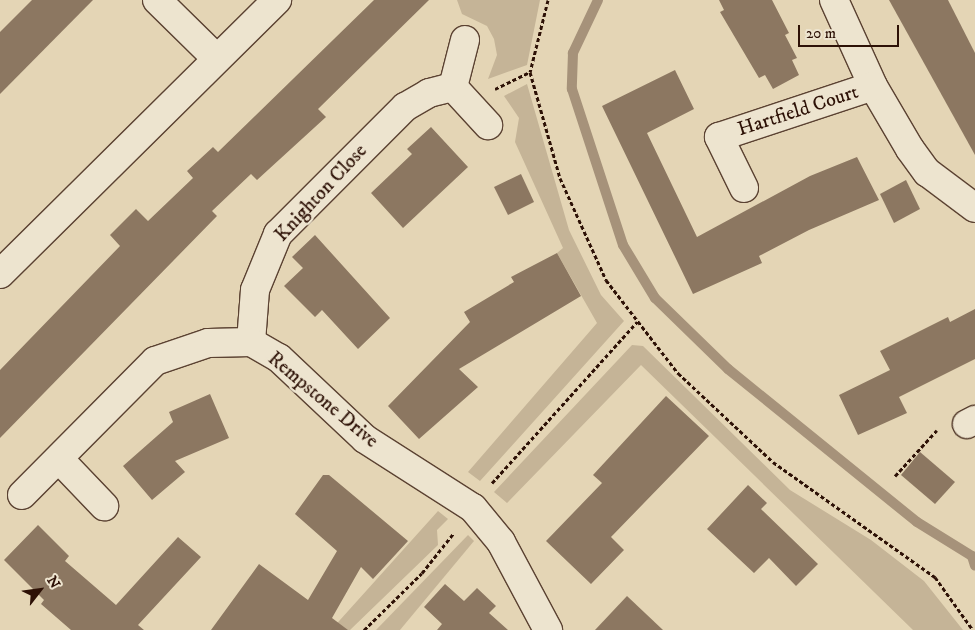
<!DOCTYPE html>
<html>
<head>
<meta charset="utf-8">
<style>
  body { margin:0 }
  #map { position:relative; width:975px; height:630px; overflow:hidden; background:#e4d5b5; font-family:"IM FELL DW Pica",serif }
  div>[style] { position:absolute }
  .green>* { inset:0; background:#c5b497 }
  .stream>* { height:10px; margin:-5px; padding:0 5px; transform-origin:5px; border-radius:5px; background:#a6927a }
  .building>* { inset:0; background:#8c7761 }
  .path>* { height:3px; margin-top:-1.5px; transform-origin:0; background:repeating-linear-gradient(90deg,#2d1106 0 4px,transparent 0 6.5px) }
  .roads { filter:drop-shadow(1px 0 #5b4232) drop-shadow(-1px 0 #5b4232) drop-shadow(0 1px #5b4232) drop-shadow(0 -1px #5b4232) }
  .minor>* { height:28px; margin:-14px; padding:0 14px; transform-origin:14px; border-radius:14px; background:#ede4cf }
  span { translate:-50% -50%; white-space:nowrap; text-align:center; line-height:1.15; -webkit-text-stroke:5px #ede4cf; paint-order:stroke }
  .street-label { font-size:20px; color:#2d1106 }
  .north { position:absolute; left:15px; top:565px; width:50px; height:50px; -webkit-text-stroke:4px #ede4cf; paint-order:stroke; rotate:60deg; font-size:14px; font-weight:700; line-height:20px; text-align:center; color:#2d1106 }
  .north::after { content:''; display:block; margin:auto; width:18px; height:22px; background:#2d1106; clip-path:polygon(50% 0,100% 100%,50% 72%,0 100%) }
  .scale { position:absolute; left:798px; top:25px; width:101px; height:22px; box-sizing:border-box; border:2px solid #2d1106; border-top:0; padding-left:6px; font-size:15px; line-height:18px; white-space:nowrap; color:#2d1106; -webkit-text-stroke:4px #ede4cf; paint-order:stroke }
</style>
</head>
<body>
<div id="map">
  <div class="green">
    <div style="clip-path:polygon(457px 0,540px 0,527px 65px,488px 79px,497px 55px,494px 39px,487px 26px,462px 14px)"></div>
    <div style="clip-path:polygon(527px 84px,569px 230px,601px 295px,624px 321px,480px 481px,468px 472px,597px 323px,557px 253px,563px 248px,515px 142px,519px 118px,504px 96px)"></div>
    <div style="clip-path:polygon(632px 345px,643px 346px,790px 490px,871px 540px,924px 581px,963px 630px,913px 630px,641px 365px,507px 503px,494px 492px)"></div>
    <div style="clip-path:polygon(438px 511px,448px 519px,437px 530px,438px 545px,350px 630px,331px 630px)"></div>
    <div style="clip-path:polygon(468px 535px,474px 541px,400px 630px,376px 630px)"></div>
  </div>
  <div class="stream">
    <div style="left:598px;top:0;width:59px;rotate:115.3deg"></div>
    <div style="left:573px;top:53px;width:36px;rotate:92deg"></div>
    <div style="left:572px;top:89px;width:164px;rotate:71.9deg"></div>
    <div style="left:623px;top:245px;width:62px;rotate:58.9deg"></div>
    <div style="left:655px;top:298px;width:102px;rotate:44.2deg"></div>
    <div style="left:728px;top:369px;width:243px;rotate:39deg"></div>
    <div style="left:917px;top:522px;width:65px;rotate:31.7deg"></div>
    <div style="left:972px;top:556px;width:10px;rotate:73deg"></div>
  </div>
  <div class="building">
    <div style="clip-path:polygon(32px 0,93px 0,0 94px,0 32px)"></div>
    <div style="clip-path:polygon(374px 0,429px 0,318px 109px,326px 117px,257px 180px,251px 174px,212px 211px,217px 216px,0 438px,0 370px,120px 246px,110px 235px,136px 209px,148px 221px,193px 178px,187px 171px,213px 147px,218px 152px)"></div>
    <div style="clip-path:polygon(719px 0,772px 0,789px 33px,785px 35px,797px 58px,792px 60px,799px 75px,773px 89px,765px 75px,759px 78px,720px 12px,724px 10px)"></div>
    <div style="clip-path:polygon(889px 0,948px 0,975px 53px,975px 155px)"></div>
    <div style="clip-path:polygon(675px 70px,694px 109px,647px 133px,697px 237px,810px 176px,857px 157px,879px 200px,809px 230px,759px 256px,762px 263px,693px 294px,602px 106px)"></div>
    <div style="clip-path:polygon(431px 127px,468px 167px,403px 228px,371px 193px,412px 154px,407px 149px)"></div>
    <div style="clip-path:polygon(521px 174px,534px 202px,508px 215px,494px 187px)"></div>
    <div style="clip-path:polygon(906px 180px,920px 209px,894px 223px,880px 194px)"></div>
    <div style="clip-path:polygon(315px 235px,390px 318px,358px 349px,322px 310px,315px 317px,284px 286px,303px 268px,292px 257px)"></div>
    <div style="clip-path:polygon(557px 253px,581px 296px,459px 369px,478px 387px,419px 439px,388px 406px,470px 322px,464px 312px,514px 282px,511px 277px)"></div>
    <div style="clip-path:polygon(975px 309px,975px 359px,899px 397px,907px 413px,858px 435px,839px 395px,890px 370px,880px 351px,948px 317px,950px 322px)"></div>
    <div style="clip-path:polygon(210px 394px,229px 438px,175px 461px,185px 472px,152px 500px,123px 466px,173px 422px,169px 412px)"></div>
    <div style="clip-path:polygon(666px 396px,709px 436px,611px 537px,624px 550px,591px 584px,546px 541px,602px 483px,593px 475px)"></div>
    <div style="clip-path:polygon(920px 452px,955px 482px,935px 504px,901px 475px)"></div>
    <div style="clip-path:polygon(323px 475px,329px 475px,408px 541px,373px 579px,361px 567px,332px 618px,348px 630px,211px 630px,259px 564px,308px 600px,337px 551px,295px 514px)"></div>
    <div style="clip-path:polygon(748px 485px,767px 503px,761px 509px,818px 564px,796px 586px,769px 558px,754px 573px,707px 529px)"></div>
    <div style="clip-path:polygon(38px 525px,69px 556px,65px 561px,116px 605px,178px 537px,201px 557px,138px 625px,144px 630px,71px 630px,41px 604px,44px 600px,4px 560px)"></div>
    <div style="clip-path:polygon(445px 584px,464px 601px,477px 588px,496px 606px,489px 613px,508px 630px,437px 630px,442px 624px,424px 607px)"></div>
    <div style="clip-path:polygon(627px 596px,663px 630px,595px 630px)"></div>
  </div>
  <div class="path">
    <div style="left:548px;top:0;width:74px;rotate:104deg"></div>
    <div style="left:530px;top:72px;width:110px;rotate:74.2deg"></div>
    <div style="left:560px;top:178px;width:112px;rotate:65.7deg"></div>
    <div style="left:606px;top:280px;width:118px;rotate:52.3deg"></div>
    <div style="left:678px;top:373px;width:130px;rotate:43.1deg"></div>
    <div style="left:773px;top:462px;width:199px;rotate:35.4deg"></div>
    <div style="left:935px;top:577px;width:65px;rotate:54.4deg"></div>
    <div style="left:495px;top:89px;width:39px;rotate:-26deg"></div>
    <div style="left:895px;top:476px;width:62px;rotate:-47.6deg"></div>
    <div style="left:492px;top:483px;width:217px;rotate:-48deg"></div>
    <div style="left:364px;top:630px;width:81px;rotate:-44.5deg"></div>
    <div style="left:422px;top:573px;width:50px;rotate:-51.5deg"></div>
  </div>
  <div class="roads">
    <div class="minor">
      <div style="left:157px;top:0;width:81px;rotate:44.5deg"></div>
      <div style="left:834px;top:0;width:94px;rotate:65.6deg"></div>
      <div style="left:873px;top:86px;width:73px;rotate:59.6deg"></div>
      <div style="left:910px;top:149px;width:29px;rotate:54deg"></div>
      <div style="left:927px;top:172px;width:60px;rotate:36.9deg"></div>
      <div style="left:465px;top:40px;width:49px;rotate:104.3deg"></div>
      <div style="left:453px;top:87px;width:52px;rotate:47.4deg"></div>
      <div style="left:744px;top:188px;width:57px;rotate:-116.1deg"></div>
      <div style="left:719px;top:137px;width:162px;rotate:-18.3deg"></div>
      <div style="left:0;top:274px;width:390px;rotate:-44.7deg"></div>
      <div style="left:251px;top:342px;width:52px;rotate:-85.6deg"></div>
      <div style="left:255px;top:290px;width:61px;rotate:-67.7deg"></div>
      <div style="left:278px;top:234px;width:180px;rotate:-45deg"></div>
      <div style="left:405px;top:107px;width:28px;rotate:-30deg"></div>
      <div style="left:429px;top:93px;width:25px;rotate:-14deg"></div>
      <div style="left:967px;top:424px;width:9px;rotate:-27deg"></div>
      <div style="left:60px;top:460px;width:64px;rotate:46.3deg"></div>
      <div style="left:22px;top:495px;width:189px;rotate:-45.2deg"></div>
      <div style="left:155px;top:361px;width:56px;rotate:-18.8deg"></div>
      <div style="left:208px;top:343px;width:43px;rotate:-1.3deg"></div>
      <div style="left:251px;top:342px;width:32px;rotate:30deg"></div>
      <div style="left:279px;top:358px;width:118px;rotate:43.3deg"></div>
      <div style="left:365px;top:439px;width:128px;rotate:32.6deg"></div>
      <div style="left:473px;top:508px;width:44px;rotate:50.5deg"></div>
      <div style="left:501px;top:542px;width:100px;rotate:61.9deg"></div>
    </div>
  </div>
  <div class="street-label">
    <span style="left:798px;top:111px;rotate:-18deg">Hartfield Court</span>
    <span style="left:321px;top:193px;rotate:-47deg">Knighton Close</span>
    <span style="left:323px;top:400px;rotate:40deg">Rempstone Drive</span>
  </div>
  <div class="north">N</div>
  <div class="scale">20 m</div>
</div>
</body>
</html>
